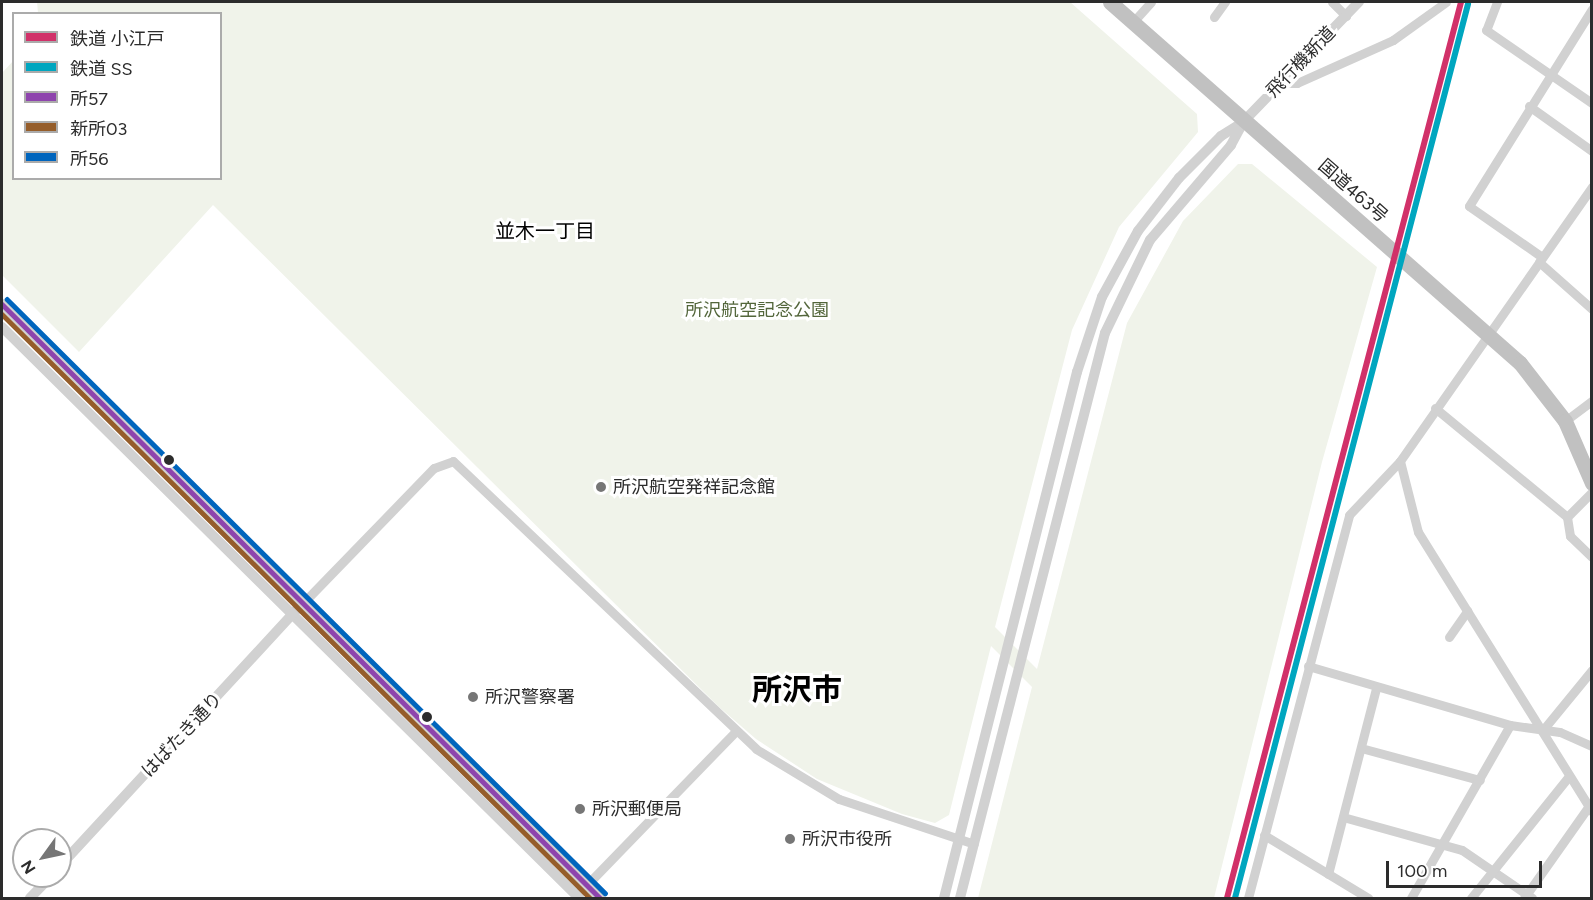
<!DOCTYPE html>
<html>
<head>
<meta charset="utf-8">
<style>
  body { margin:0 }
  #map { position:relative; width:1593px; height:900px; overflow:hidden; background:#fff; font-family:Figtree,"Noto Sans JP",sans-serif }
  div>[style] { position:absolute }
  .green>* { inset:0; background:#f0f3ea }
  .minor>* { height:9px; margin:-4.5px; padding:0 4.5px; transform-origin:4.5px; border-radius:4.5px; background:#d1d1d1 }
  .tertiary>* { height:10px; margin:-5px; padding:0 5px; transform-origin:5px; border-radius:5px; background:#d1d1d1 }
  .trunk>* { height:15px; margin:-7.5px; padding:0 7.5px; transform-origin:7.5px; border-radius:7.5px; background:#c1c1c1 }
  .bus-1>* { height:4.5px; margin:-2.25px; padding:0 2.25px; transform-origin:2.25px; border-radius:2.25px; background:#8e44ad }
  .bus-2>* { height:4.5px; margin:-2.25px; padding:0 2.25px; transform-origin:2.25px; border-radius:2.25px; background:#955d2a }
  .bus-3>* { height:4.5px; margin:-2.25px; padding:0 2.25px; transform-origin:2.25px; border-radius:2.25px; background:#0065bd }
  .rail-1>* { height:6px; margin:-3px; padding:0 3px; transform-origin:3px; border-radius:3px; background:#d13169 }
  .rail-2>* { height:6px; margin:-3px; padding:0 3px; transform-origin:3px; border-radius:3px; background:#00a6bf }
  .dots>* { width:16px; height:16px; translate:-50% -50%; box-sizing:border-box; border:3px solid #fff; border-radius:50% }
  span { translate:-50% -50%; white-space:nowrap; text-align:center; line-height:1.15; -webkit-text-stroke:6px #fff; paint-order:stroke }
  .street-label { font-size:18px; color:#2c2c2c }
  .park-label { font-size:18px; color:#53663b }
  .poi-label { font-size:18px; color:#2c2c2c }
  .left { translate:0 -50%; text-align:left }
  .neighbourhood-label { font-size:20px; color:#000 }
  .town-label { font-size:30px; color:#000; font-weight:700 }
  .frame { position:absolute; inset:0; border:3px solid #2c2c2c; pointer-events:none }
  .legend { position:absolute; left:12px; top:12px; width:210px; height:168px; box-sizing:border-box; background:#fff; border:2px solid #ababab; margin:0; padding:8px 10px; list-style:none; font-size:18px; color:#2c2c2c }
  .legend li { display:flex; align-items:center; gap:12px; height:30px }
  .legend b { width:30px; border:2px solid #ababab }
  .north { position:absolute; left:12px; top:828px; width:60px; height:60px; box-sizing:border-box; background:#fff; border:2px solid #ababab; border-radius:50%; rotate:237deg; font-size:16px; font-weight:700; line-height:24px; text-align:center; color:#2c2c2c }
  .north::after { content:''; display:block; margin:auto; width:21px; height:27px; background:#767676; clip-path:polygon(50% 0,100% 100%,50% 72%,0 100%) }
  .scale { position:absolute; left:1386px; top:861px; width:156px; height:27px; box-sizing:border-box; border:3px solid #2c2c2c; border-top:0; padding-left:8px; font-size:18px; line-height:21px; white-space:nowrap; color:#2c2c2c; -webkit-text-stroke:4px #fff; paint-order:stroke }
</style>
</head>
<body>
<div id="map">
  <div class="green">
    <div style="clip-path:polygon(37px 2px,1070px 2px,1197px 114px,1198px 132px,1119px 227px,1072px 330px,995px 627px,1037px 669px,1127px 323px,1183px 221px,1238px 164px,1252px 164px,1377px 267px,1322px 462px,1214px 898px,978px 898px,1032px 687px,991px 646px,949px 815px,935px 823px,902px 814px,817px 779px,756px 739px,719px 707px,213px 205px,79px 352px,2px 275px,2px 73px,13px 61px,14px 178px,220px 178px,220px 14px,38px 13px)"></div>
  </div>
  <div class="minor">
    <div style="left:1332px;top:2px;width:20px;rotate:45deg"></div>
    <div style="left:1497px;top:2px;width:30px;rotate:111deg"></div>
    <div style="left:1486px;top:30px;width:129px;rotate:34.6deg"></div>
    <div style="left:1214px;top:17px;width:19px;rotate:-54deg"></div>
    <div style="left:1133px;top:22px;width:27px;rotate:-48deg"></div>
    <div style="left:1280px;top:83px;width:17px"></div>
    <div style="left:1297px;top:83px;width:105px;rotate:-24.1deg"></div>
    <div style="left:1393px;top:40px;width:65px;rotate:-35.6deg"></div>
    <div style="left:1529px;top:106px;width:77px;rotate:35.5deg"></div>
    <div style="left:1542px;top:257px;width:89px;rotate:-145.1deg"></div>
    <div style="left:1469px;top:206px;width:232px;rotate:-58deg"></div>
    <div style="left:1539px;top:262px;width:71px;rotate:41.6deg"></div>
    <div style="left:1435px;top:408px;width:171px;rotate:39.5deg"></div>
    <div style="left:1567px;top:517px;width:19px;rotate:81deg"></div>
    <div style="left:1570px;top:536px;width:30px;rotate:44deg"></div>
    <div style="left:1565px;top:421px;width:34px;rotate:-37deg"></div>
    <div style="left:1400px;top:461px;width:73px;rotate:75.8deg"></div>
    <div style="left:1418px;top:532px;width:329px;rotate:58.1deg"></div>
    <div style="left:1567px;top:517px;width:35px;rotate:-45deg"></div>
    <div style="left:303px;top:603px;width:188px;rotate:-45.9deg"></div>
    <div style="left:434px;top:468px;width:20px;rotate:-20deg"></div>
    <div style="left:453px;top:461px;width:418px;rotate:43.5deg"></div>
    <div style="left:756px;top:749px;width:97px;rotate:31.1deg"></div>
    <div style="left:839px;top:799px;width:142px;rotate:18.4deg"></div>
    <div style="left:1449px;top:637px;width:32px;rotate:-55deg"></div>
    <div style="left:1308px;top:666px;width:210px;rotate:16.3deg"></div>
    <div style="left:1542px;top:731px;width:79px;rotate:-50.7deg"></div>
    <div style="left:1361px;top:748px;width:123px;rotate:15.1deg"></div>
    <div style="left:1343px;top:817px;width:123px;rotate:15.5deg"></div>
    <div style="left:1462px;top:850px;width:85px;rotate:34.4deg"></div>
    <div style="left:1264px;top:835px;width:122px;rotate:31.2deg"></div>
    <div style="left:1328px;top:874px;width:192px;rotate:-75.5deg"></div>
    <div style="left:576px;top:896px;width:228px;rotate:-45.9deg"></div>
    <div style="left:1248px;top:898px;width:396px;rotate:-75.2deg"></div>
    <div style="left:1349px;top:515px;width:74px;rotate:-46.6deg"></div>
    <div style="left:1400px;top:461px;width:335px;rotate:-55deg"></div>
    <div style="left:1411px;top:898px;width:199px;rotate:-60.2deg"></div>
    <div style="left:1510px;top:725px;width:50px;rotate:8deg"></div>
    <div style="left:1560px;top:732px;width:35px;rotate:24deg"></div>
    <div style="left:1471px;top:898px;width:156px;rotate:-51.2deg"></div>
    <div style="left:1524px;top:898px;width:113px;rotate:-54.8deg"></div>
  </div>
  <div class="tertiary">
    <div style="left:2px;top:304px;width:843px;rotate:44.81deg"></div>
    <div style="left:2px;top:327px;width:812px;rotate:44.7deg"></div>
    <div style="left:60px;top:866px;width:358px;rotate:-47.3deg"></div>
    <div style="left:30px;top:898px;width:30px;rotate:-46deg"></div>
    <div style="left:944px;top:898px;width:543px;rotate:-75.81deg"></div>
    <div style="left:1077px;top:372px;width:79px;rotate:-71.6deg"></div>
    <div style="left:1102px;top:297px;width:75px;rotate:-61.4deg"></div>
    <div style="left:1138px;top:231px;width:67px;rotate:-52.3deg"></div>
    <div style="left:1179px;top:178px;width:59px;rotate:-45deg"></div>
    <div style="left:1221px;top:136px;width:26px;rotate:-32deg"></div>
    <div style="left:1243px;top:122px;width:167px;rotate:-46deg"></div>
    <div style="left:960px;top:898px;width:583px;rotate:-75.61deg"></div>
    <div style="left:1105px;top:333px;width:103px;rotate:-64.2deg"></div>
    <div style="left:1150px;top:240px;width:125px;rotate:-49.5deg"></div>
    <div style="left:1231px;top:145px;width:26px;rotate:-62deg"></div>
  </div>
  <div class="trunk">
    <div style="left:1110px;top:2px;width:546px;rotate:41.36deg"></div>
    <div style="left:1520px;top:363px;width:73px;rotate:52.2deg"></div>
    <div style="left:1565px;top:421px;width:68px;rotate:66.5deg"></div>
  </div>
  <div class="bus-1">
    <div style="left:2px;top:304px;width:843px;rotate:44.81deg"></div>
  </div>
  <div class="bus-2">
    <div style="left:2px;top:314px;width:829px;rotate:44.8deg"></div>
  </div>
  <div class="bus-3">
    <div style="left:7px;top:299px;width:843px;rotate:44.81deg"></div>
  </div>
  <div class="rail-1">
    <div style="left:1227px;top:898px;width:926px;rotate:-75.36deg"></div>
  </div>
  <div class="rail-2">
    <div style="left:1235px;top:898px;width:924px;rotate:-75.39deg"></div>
  </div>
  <div class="dots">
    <div style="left:169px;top:460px;background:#2c2c2c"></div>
    <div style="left:601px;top:487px;background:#767676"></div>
    <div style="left:473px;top:697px;background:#767676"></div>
    <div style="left:427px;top:717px;background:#2c2c2c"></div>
    <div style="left:580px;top:809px;background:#767676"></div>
    <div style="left:790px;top:839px;background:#767676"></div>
  </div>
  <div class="street-label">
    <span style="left:1301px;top:62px;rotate:-46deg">飛行機新道</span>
    <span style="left:1353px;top:191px;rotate:41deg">国道463号</span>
    <span style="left:182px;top:735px;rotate:-47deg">はばたき通り</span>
  </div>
  <div class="park-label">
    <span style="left:757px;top:310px">所沢航空記念公園</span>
  </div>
  <div class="poi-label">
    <span class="left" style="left:613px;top:487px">所沢航空発祥記念館</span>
    <span class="left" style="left:485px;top:697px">所沢警察署</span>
    <span class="left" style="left:592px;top:809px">所沢郵便局</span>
    <span class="left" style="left:802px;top:839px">所沢市役所</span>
  </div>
  <div class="neighbourhood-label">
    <span style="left:545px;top:231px">並木一丁目</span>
  </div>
  <div class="town-label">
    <span style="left:797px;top:690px">所沢市</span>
  </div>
  <div class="frame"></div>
  <ul class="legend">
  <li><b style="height:8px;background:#d13169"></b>鉄道 小江戸</li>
  <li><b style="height:8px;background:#00a6bf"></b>鉄道 SS</li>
  <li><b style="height:8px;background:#8e44ad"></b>所57</li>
  <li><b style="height:8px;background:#955d2a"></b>新所03</li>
  <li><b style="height:8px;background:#0065bd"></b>所56</li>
  </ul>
  <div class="north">N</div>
  <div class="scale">100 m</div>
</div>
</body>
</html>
